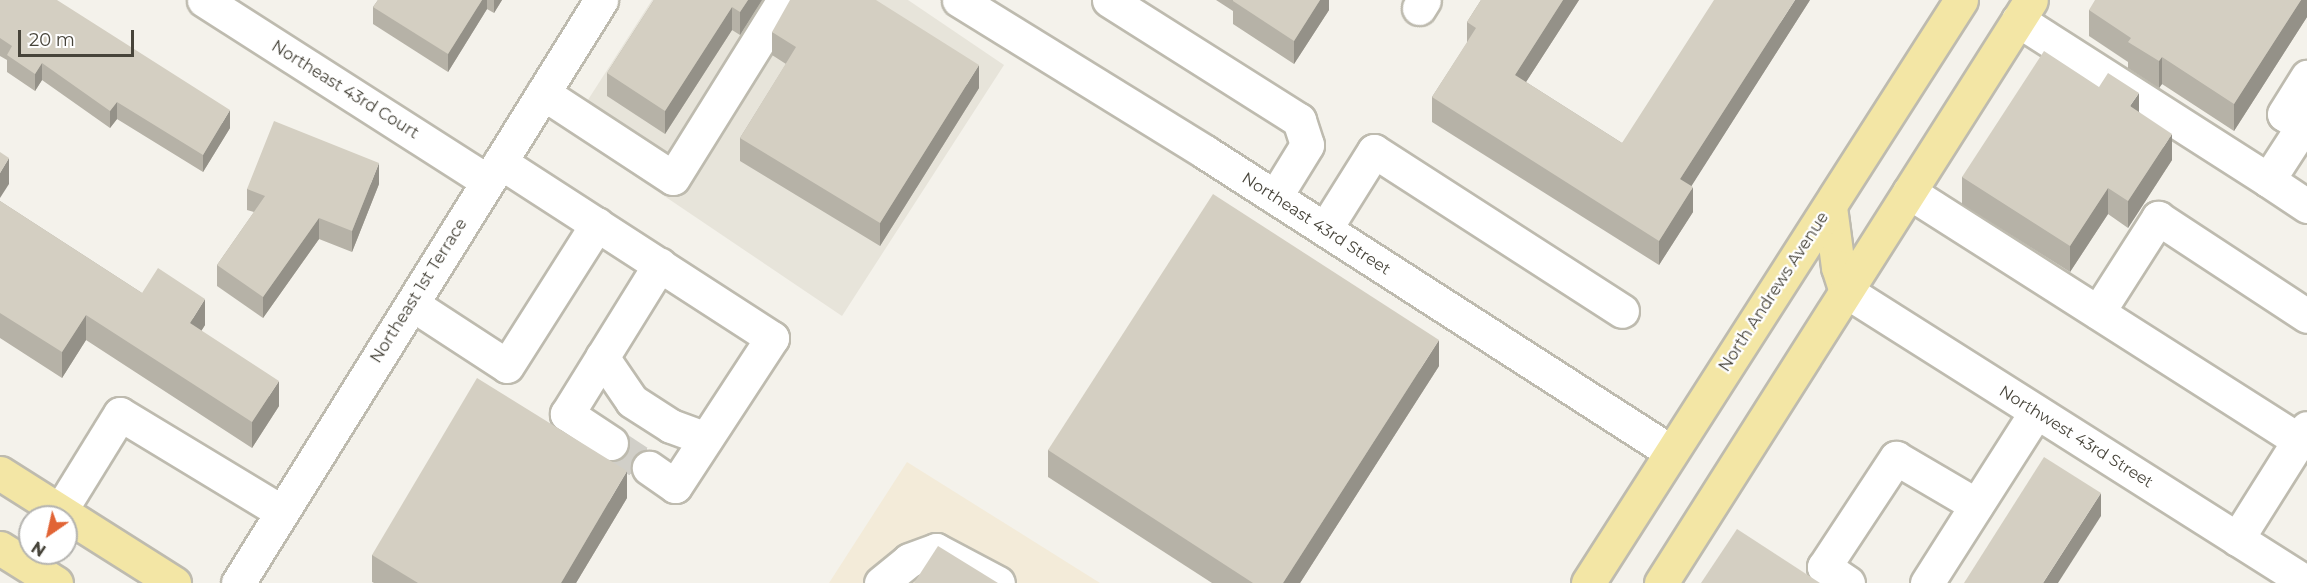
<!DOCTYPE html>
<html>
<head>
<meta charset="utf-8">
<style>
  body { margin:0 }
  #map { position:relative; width:2307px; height:583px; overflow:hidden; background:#f4f2eb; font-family:Montserrat,sans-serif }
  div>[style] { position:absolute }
  .residential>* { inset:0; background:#e7e4da }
  .commercial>* { inset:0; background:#f3ebd9 }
  .minor-tunnel>* { height:33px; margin-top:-16.5px; transform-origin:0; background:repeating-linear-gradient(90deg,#d1cfc8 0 33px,transparent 0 49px) }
  .roads { filter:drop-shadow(2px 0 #bebbaf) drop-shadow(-2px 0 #bebbaf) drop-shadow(0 2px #bebbaf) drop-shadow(0 -2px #bebbaf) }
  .minor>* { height:33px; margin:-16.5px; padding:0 16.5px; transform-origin:16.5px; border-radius:16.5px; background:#fff }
  .major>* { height:33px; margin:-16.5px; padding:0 16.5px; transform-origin:16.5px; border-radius:16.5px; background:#f3e6a5 }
  .wall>* { inset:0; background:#b6b2a7 }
  .shaded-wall>* { inset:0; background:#949188 }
  .building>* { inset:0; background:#d4cfc2 }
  span { translate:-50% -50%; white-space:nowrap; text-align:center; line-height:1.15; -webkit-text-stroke:4.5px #fff; paint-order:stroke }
  .street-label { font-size:16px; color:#47443a }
  .north { position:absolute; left:18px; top:505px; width:60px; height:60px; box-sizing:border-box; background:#fff; border:2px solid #b5b4b0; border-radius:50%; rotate:214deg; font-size:16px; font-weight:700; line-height:24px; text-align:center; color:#47443a }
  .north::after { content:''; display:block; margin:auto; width:21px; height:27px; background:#e16435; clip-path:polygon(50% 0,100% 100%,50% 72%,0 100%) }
  .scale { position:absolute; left:18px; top:30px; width:116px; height:27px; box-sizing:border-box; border:3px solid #47443a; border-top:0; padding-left:8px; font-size:18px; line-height:21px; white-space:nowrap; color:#47443a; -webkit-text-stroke:4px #fff; paint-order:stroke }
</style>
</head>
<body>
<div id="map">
  <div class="residential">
    <div style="clip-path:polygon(652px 0,908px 0,1004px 65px,842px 316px,568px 131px)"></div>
  </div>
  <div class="commercial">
    <div style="clip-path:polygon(907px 462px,1100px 583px,829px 583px)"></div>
  </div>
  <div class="minor-tunnel">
    <div style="left:611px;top:443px;width:45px;rotate:33.3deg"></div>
  </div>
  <div class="roads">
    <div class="minor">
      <div style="left:204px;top:0;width:336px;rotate:32.6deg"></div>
      <div style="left:959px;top:0;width:289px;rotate:31.7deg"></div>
      <div style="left:1205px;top:152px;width:554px;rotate:32.77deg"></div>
      <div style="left:1109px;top:0;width:225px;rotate:32.3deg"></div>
      <div style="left:1299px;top:120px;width:26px;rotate:72deg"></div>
      <div style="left:1307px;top:145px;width:61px;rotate:121.6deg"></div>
      <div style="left:1419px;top:8px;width:9px;rotate:-58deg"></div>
      <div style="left:2018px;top:20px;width:297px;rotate:32.6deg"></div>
      <div style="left:2268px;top:180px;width:64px;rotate:-57.1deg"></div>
      <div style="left:2303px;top:126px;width:22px;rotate:-148deg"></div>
      <div style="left:2284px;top:114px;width:44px;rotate:-58.1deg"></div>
      <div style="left:543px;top:93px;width:155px;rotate:33.2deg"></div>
      <div style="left:673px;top:178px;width:210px;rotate:-58.1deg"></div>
      <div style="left:500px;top:162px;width:324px;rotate:32.9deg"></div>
      <div style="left:772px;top:338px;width:177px;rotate:123.2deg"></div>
      <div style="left:675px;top:486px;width:32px;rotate:-145deg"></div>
      <div style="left:2268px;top:180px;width:47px;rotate:33.7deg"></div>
      <div style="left:1909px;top:192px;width:462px;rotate:32.5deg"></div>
      <div style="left:1325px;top:229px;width:92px;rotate:-57.9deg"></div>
      <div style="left:1374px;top:151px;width:295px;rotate:32.8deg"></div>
      <div style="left:1846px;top:291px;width:546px;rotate:32.35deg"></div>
      <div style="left:412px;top:304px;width:113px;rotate:33.1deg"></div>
      <div style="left:507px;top:366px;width:168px;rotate:-57.6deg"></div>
      <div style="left:2098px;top:312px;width:112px;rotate:-57.4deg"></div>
      <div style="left:2158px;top:218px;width:178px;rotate:33.3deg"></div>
      <div style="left:602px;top:357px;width:53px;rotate:55.7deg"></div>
      <div style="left:632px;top:401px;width:46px;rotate:32.7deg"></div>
      <div style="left:671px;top:426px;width:37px;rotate:20deg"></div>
      <div style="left:611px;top:443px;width:53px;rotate:-146.6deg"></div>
      <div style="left:567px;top:414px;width:176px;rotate:-58.2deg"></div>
      <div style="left:60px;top:511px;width:114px;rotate:-58.3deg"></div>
      <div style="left:120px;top:414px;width:189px;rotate:31.2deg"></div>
      <div style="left:2237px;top:539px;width:131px;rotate:-57.8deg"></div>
      <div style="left:238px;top:583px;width:687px;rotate:-58.09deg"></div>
      <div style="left:881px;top:583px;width:36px;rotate:-39deg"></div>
      <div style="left:909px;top:560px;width:29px;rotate:-20deg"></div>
      <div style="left:936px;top:550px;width:70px;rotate:28deg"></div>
      <div style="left:1848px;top:583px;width:29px;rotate:-146deg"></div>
      <div style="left:1824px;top:567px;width:131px;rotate:-56.6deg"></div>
      <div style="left:1896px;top:458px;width:93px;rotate:30.4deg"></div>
      <div style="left:1927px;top:583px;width:203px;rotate:-57.5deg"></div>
    </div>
    <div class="major">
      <div style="left:1830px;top:207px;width:61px;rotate:82.4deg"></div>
      <div style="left:1838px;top:267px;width:25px;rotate:72deg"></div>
      <div style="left:0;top:473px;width:206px;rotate:32.3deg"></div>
      <div style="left:0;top:548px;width:66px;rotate:32deg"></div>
      <div style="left:1588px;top:583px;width:692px;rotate:-57.39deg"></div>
      <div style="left:1661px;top:583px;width:690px;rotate:-57.6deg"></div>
    </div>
  </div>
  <div class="wall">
    <div style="clip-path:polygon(0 0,230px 128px,203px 172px,117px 119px,110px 128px,42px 80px,35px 91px,7px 72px,7px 60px,0 56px)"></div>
    <div style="clip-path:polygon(378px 0,502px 0,494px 13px,487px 9px,448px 72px,373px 24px,373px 7px)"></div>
    <div style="clip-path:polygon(654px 0,762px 0,740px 35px,732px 30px,665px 134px,607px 96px,607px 73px)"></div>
    <div style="clip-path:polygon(1216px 0,1329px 0,1329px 10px,1294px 64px,1233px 24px,1233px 11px)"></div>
    <div style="clip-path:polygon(1481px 0,1579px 0,1526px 82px,1622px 143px,1810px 0,1691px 186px,1693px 212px,1659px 265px,1432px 122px,1432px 97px,1467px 43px,1467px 22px)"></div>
    <div style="clip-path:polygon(2307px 0,2307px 17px,2234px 131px,2162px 84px,2159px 88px,2128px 68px,2128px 62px,2089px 36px,2089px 10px)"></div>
    <div style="clip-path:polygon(772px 32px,979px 88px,880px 246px,740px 161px,740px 138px,786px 64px,772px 55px)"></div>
    <div style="clip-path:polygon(2139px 112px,2172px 160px,2128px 228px,2108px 214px,2070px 272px,1962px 204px,1962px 177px)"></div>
    <div style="clip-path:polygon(379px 184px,352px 252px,319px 239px,263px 318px,217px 286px,217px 265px,254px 212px,247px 210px,247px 189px)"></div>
    <div style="clip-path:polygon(0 201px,142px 293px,205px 325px,201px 331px,279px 406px,252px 448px,86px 340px,62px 378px,0 338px)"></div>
    <div style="clip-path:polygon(1439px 366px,1300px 583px,1212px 583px,1048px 477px,1048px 450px)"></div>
    <div style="clip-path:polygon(627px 498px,576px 583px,374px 583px,372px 582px,372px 555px)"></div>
  </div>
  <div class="shaded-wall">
    <div style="clip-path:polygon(482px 0,487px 0,487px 9px,448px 72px,448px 54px)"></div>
    <div style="clip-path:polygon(494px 0,502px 0,494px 13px)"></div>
    <div style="clip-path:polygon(748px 0,762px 0,740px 35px,740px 12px)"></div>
    <div style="clip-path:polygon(1320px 0,1329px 0,1329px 10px,1294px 64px,1294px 41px)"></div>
    <div style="clip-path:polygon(1563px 0,1579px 0,1515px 99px,1515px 75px)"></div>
    <div style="clip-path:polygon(1795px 0,1810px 0,1680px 204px,1680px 179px)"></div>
    <div style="clip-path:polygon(2301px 0,2307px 0,2307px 17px,2234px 131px,2234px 104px)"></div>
    <div style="clip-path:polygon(732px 7px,732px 30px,665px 134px,665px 111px)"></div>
    <div style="clip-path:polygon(2162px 57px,2162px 84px,2159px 88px,2159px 61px)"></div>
    <div style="clip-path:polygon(42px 63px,42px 80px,35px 91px,35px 74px)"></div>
    <div style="clip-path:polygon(979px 65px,979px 88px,880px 246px,880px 223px)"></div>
    <div style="clip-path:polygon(2139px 93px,2139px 119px,2130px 106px)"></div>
    <div style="clip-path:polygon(117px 102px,117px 119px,110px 128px,110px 111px)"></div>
    <div style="clip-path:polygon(230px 110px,230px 128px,203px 172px,203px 155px)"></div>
    <div style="clip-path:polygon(2172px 134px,2172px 160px,2128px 228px,2128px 201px)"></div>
    <div style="clip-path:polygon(9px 158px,9px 184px,0 198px,0 173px)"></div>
    <div style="clip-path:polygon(379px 163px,379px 184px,352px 252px,352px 231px)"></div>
    <div style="clip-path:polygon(1693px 187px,1693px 212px,1659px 265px,1659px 241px)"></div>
    <div style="clip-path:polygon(2108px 188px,2108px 214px,2070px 272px,2070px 246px)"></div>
    <div style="clip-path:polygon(319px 218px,319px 239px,263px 318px,263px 297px)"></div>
    <div style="clip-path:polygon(205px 299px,205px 325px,190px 349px,190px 323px)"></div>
    <div style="clip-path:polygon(86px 315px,86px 340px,62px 378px,62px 352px)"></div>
    <div style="clip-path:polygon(1439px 340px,1439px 366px,1300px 583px,1283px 583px)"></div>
    <div style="clip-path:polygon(279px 381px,279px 406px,252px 448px,252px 422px)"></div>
    <div style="clip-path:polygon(627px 471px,627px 498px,576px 583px,561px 583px)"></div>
    <div style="clip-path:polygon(2101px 493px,2101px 516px,2058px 583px,2043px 583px)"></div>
  </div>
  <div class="building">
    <div style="clip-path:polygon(0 0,57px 0,230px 110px,203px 155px,117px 102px,110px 111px,42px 63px,35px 74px,7px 55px,12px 46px,0 38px)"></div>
    <div style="clip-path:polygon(378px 0,482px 0,448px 54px,373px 7px)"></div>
    <div style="clip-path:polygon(654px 0,748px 0,740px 12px,732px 7px,665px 111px,607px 73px)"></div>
    <div style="clip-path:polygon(790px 0,876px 0,979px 65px,880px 223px,740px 138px,796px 47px,772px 32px)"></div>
    <div style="clip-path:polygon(1233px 0,1320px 0,1294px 41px,1233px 1px)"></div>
    <div style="clip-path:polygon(1481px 0,1563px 0,1515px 75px,1622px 143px,1714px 0,1795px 0,1680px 179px,1693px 187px,1659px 241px,1432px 97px,1476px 28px,1467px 22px)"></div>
    <div style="clip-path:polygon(2095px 0,2301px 0,2234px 104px,2162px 57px,2159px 61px,2128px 42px,2131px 38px,2089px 10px)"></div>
    <div style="clip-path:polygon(2044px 51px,2099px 87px,2108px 73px,2139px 93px,2130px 106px,2172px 134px,2128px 201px,2108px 188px,2070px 246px,1962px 177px)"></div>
    <div style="clip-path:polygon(274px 121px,379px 163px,352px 231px,319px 218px,263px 297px,217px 265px,265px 196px,247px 189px)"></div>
    <div style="clip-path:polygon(0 152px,9px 158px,0 173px)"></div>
    <div style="clip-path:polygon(1213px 194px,1439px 340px,1283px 583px,1253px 583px,1048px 450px)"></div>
    <div style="clip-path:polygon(0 201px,142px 293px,158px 268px,205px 299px,190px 323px,279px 381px,252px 422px,86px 315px,62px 352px,0 313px)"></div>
    <div style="clip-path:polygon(477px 378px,627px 471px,561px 583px,418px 583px,372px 555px)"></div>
    <div style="clip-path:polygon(2044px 457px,2101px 493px,2043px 583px,1964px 583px)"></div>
    <div style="clip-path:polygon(1737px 529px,1820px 583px,1701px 583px)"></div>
    <div style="clip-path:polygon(938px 546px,998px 583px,914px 583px)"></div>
  </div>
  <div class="street-label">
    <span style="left:345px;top:90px;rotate:32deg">Northeast 43rd Court</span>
    <span style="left:1316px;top:224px;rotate:33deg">Northeast 43rd Street</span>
    <span style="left:419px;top:291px;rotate:-58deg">Northeast 1st Terrace</span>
    <span style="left:1774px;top:292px;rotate:-57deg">North Andrews Avenue</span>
    <span style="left:2076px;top:437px;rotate:32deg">Northwest 43rd Street</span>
  </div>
  <div class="north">N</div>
  <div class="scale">20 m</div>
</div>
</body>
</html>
